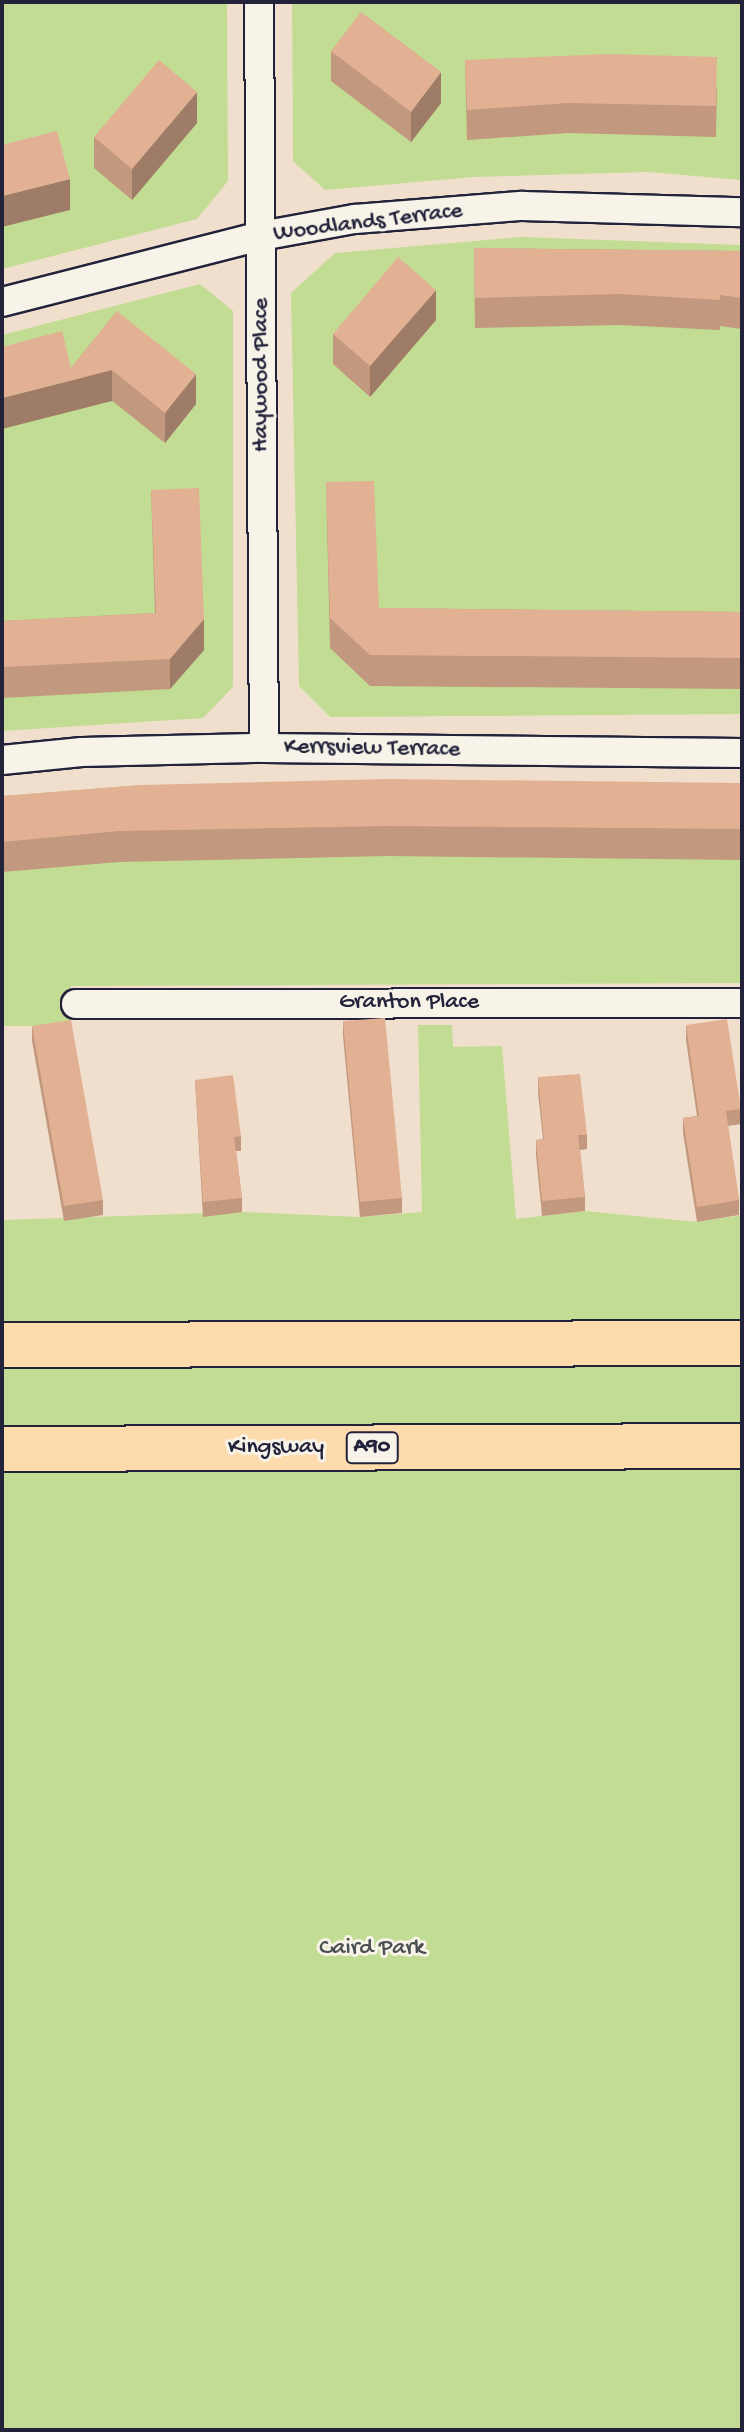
<!DOCTYPE html>
<html>
<head>
<meta charset="utf-8">
<style>
  body { margin:0 }
  #map { position:relative; width:744px; height:2432px; overflow:hidden; background:#f1dfce; font-family:"Gochi Hand",sans-serif }
  div>[style] { position:absolute }
  .green>* { inset:0; background:#c2dc93 }
  .roads { filter:drop-shadow(2px 0 #22223b) drop-shadow(-2px 0 #22223b) drop-shadow(0 2px #22223b) drop-shadow(0 -2px #22223b) }
  .minor>* { height:28px; margin:-14px; padding:0 14px; transform-origin:14px; border-radius:14px; background:#f7f3e8 }
  .trunk>* { height:44px; margin:-22px; padding:0 22px; transform-origin:22px; border-radius:22px; background:#fedbac }
  .wall>* { inset:0; background:#c2987e }
  .shaded-wall>* { inset:0; background:#9e7c67 }
  .building>* { inset:0; background:#e2b193 }
  span { translate:-50% -50%; white-space:nowrap; text-align:center; line-height:1.15; -webkit-text-stroke:6px #f7f3e8; paint-order:stroke }
  .shield-label span { padding:2px 6px; background:#f7f3e8; border:2px solid; border-radius:6px; -webkit-text-stroke-width:0 }
  .shield-label { font-size:22px; color:#22223b; font-weight:700 }
  .street-label { font-size:24px; color:#22223b }
  .park-label { font-size:24px; color:#4a5051 }
  .frame { position:absolute; inset:0; border:4px solid #22223b; pointer-events:none }
</style>
</head>
<body>
<div id="map">
  <div class="green">
    <div style="clip-path:polygon(2px 2px,227px 2px,228px 181px,197px 219px,2px 269px)"></div>
    <div style="clip-path:polygon(292px 2px,742px 2px,742px 180px,648px 172px,474px 177px,325px 190px,293px 161px)"></div>
    <div style="clip-path:polygon(522px 237px,742px 245px,742px 714px,330px 717px,299px 686px,291px 293px,335px 253px)"></div>
    <div style="clip-path:polygon(200px 284px,233px 311px,233px 687px,203px 718px,2px 731px,2px 335px)"></div>
    <div style="clip-path:polygon(375px 780px,742px 785px,742px 983px,71px 986px,71px 1026px,2px 1026px,2px 796px,129px 786px)"></div>
    <div style="clip-path:polygon(418px 1025px,452px 1025px,453px 1047px,502px 1046px,516px 1219px,585px 1211px,697px 1222px,742px 1215px,742px 1323px,2px 1327px,2px 1220px,242px 1212px,360px 1217px,422px 1212px)"></div>
    <div style="clip-path:polygon(742px 1363px,742px 1423px,2px 1427px,2px 1366px)"></div>
    <div style="clip-path:polygon(742px 1465px,742px 2430px,2px 2430px,2px 1467px)"></div>
  </div>
  <div class="roads">
    <div class="minor">
      <div style="left:259px;top:2px;width:746px;rotate:89.62deg"></div>
      <div style="left:2px;top:302px;width:267px;rotate:-14.3deg"></div>
      <div style="left:261px;top:236px;width:96px;rotate:-10.3deg"></div>
      <div style="left:355px;top:219px;width:168px;rotate:-4.5deg"></div>
      <div style="left:522px;top:206px;width:220px;rotate:1.6deg"></div>
      <div style="left:2px;top:760px;width:80px;rotate:-5.7deg"></div>
      <div style="left:82px;top:752px;width:182px;rotate:-1.3deg"></div>
      <div style="left:264px;top:748px;width:478px;rotate:0.6deg"></div>
      <div style="left:76px;top:1004px;width:666px;rotate:-0.09deg"></div>
    </div>
    <div class="trunk">
      <div style="left:2px;top:1345px;width:740px;rotate:-0.15deg"></div>
      <div style="left:2px;top:1449px;width:740px;rotate:-0.23deg"></div>
    </div>
  </div>
  <div class="wall">
    <div style="clip-path:polygon(331px 51px,441px 103px,411px 142px,331px 81px)"></div>
    <div style="clip-path:polygon(465px 60px,717px 87px,716px 137px,568px 133px,467px 140px)"></div>
    <div style="clip-path:polygon(197px 123px,132px 200px,94px 168px,94px 137px)"></div>
    <div style="clip-path:polygon(474px 248px,742px 251px,742px 329px,720px 326px,720px 330px,620px 325px,475px 328px)"></div>
    <div style="clip-path:polygon(117px 311px,196px 404px,165px 443px,71px 368px)"></div>
    <div style="clip-path:polygon(436px 320px,370px 397px,333px 364px,333px 334px)"></div>
    <div style="clip-path:polygon(326px 482px,379px 608px,742px 612px,742px 689px,370px 686px,330px 648px)"></div>
    <div style="clip-path:polygon(151px 490px,204px 650px,170px 689px,2px 698px,2px 621px,155px 613px)"></div>
    <div style="clip-path:polygon(742px 783px,742px 860px,387px 856px,119px 862px,2px 872px,2px 796px)"></div>
    <div style="clip-path:polygon(343px 1021px,402px 1198px,402px 1213px,360px 1217px,343px 1036px)"></div>
    <div style="clip-path:polygon(686px 1025px,741px 1109px,741px 1124px,728px 1126px,739px 1200px,739px 1215px,697px 1222px,683px 1133px,683px 1118px,697px 1116px,686px 1040px)"></div>
    <div style="clip-path:polygon(32px 1026px,103px 1200px,103px 1215px,64px 1221px,32px 1041px)"></div>
    <div style="clip-path:polygon(538px 1077px,587px 1135px,587px 1149px,580px 1150px,585px 1197px,585px 1211px,542px 1216px,536px 1155px,536px 1140px,543px 1139px,538px 1092px)"></div>
    <div style="clip-path:polygon(195px 1080px,241px 1136px,241px 1151px,236px 1151px,242px 1198px,242px 1212px,203px 1217px)"></div>
  </div>
  <div class="shaded-wall">
    <div style="clip-path:polygon(441px 72px,441px 103px,411px 142px,411px 112px)"></div>
    <div style="clip-path:polygon(197px 92px,197px 123px,132px 200px,132px 169px)"></div>
    <div style="clip-path:polygon(70px 179px,70px 210px,2px 227px,2px 196px)"></div>
    <div style="clip-path:polygon(436px 290px,436px 320px,370px 397px,370px 366px)"></div>
    <div style="clip-path:polygon(112px 370px,112px 401px,2px 429px,2px 398px)"></div>
    <div style="clip-path:polygon(196px 374px,196px 404px,165px 443px,165px 413px)"></div>
    <div style="clip-path:polygon(204px 619px,204px 650px,170px 689px,170px 659px)"></div>
  </div>
  <div class="building">
    <div style="clip-path:polygon(361px 12px,441px 72px,411px 112px,331px 51px)"></div>
    <div style="clip-path:polygon(608px 54px,717px 57px,716px 106px,568px 103px,467px 110px,465px 60px)"></div>
    <div style="clip-path:polygon(159px 60px,197px 92px,132px 169px,94px 137px)"></div>
    <div style="clip-path:polygon(57px 131px,70px 179px,2px 196px,2px 145px)"></div>
    <div style="clip-path:polygon(474px 248px,742px 251px,742px 298px,720px 295px,720px 300px,620px 294px,475px 298px)"></div>
    <div style="clip-path:polygon(398px 257px,436px 290px,370px 366px,333px 334px)"></div>
    <div style="clip-path:polygon(117px 311px,196px 374px,165px 413px,112px 370px,2px 398px,2px 347px,62px 331px,71px 368px)"></div>
    <div style="clip-path:polygon(374px 481px,379px 608px,742px 612px,742px 658px,370px 655px,330px 618px,326px 482px)"></div>
    <div style="clip-path:polygon(199px 488px,204px 619px,170px 659px,2px 667px,2px 621px,156px 613px,151px 490px)"></div>
    <div style="clip-path:polygon(387px 779px,742px 783px,742px 829px,387px 826px,119px 831px,2px 842px,2px 796px,140px 785px)"></div>
    <div style="clip-path:polygon(385px 1018px,402px 1198px,360px 1202px,343px 1021px)"></div>
    <div style="clip-path:polygon(727px 1019px,741px 1109px,726px 1111px,739px 1200px,697px 1207px,683px 1118px,699px 1116px,686px 1025px)"></div>
    <div style="clip-path:polygon(71px 1020px,103px 1200px,64px 1206px,32px 1026px)"></div>
    <div style="clip-path:polygon(580px 1074px,587px 1135px,578px 1135px,585px 1197px,542px 1201px,536px 1140px,544px 1139px,538px 1077px)"></div>
    <div style="clip-path:polygon(233px 1075px,241px 1136px,234px 1137px,242px 1198px,203px 1202px,195px 1080px)"></div>
  </div>
  <div class="shield-label">
    <span style="left:372px;top:1448px">A90</span>
  </div>
  <div class="street-label">
    <span style="left:368px;top:223px;rotate:-7deg">Woodlands Terrace</span>
    <span style="left:262px;top:375px;rotate:-90deg">Haywood Place</span>
    <span style="left:372px;top:749px;rotate:1deg">Kerrsview Terrace</span>
    <span style="left:409px;top:1003px">Granton Place</span>
    <span style="left:276px;top:1448px">Kingsway</span>
  </div>
  <div class="park-label">
    <span style="left:372px;top:1949px">Caird Park</span>
  </div>
  <div class="frame"></div>
</div>
</body>
</html>
